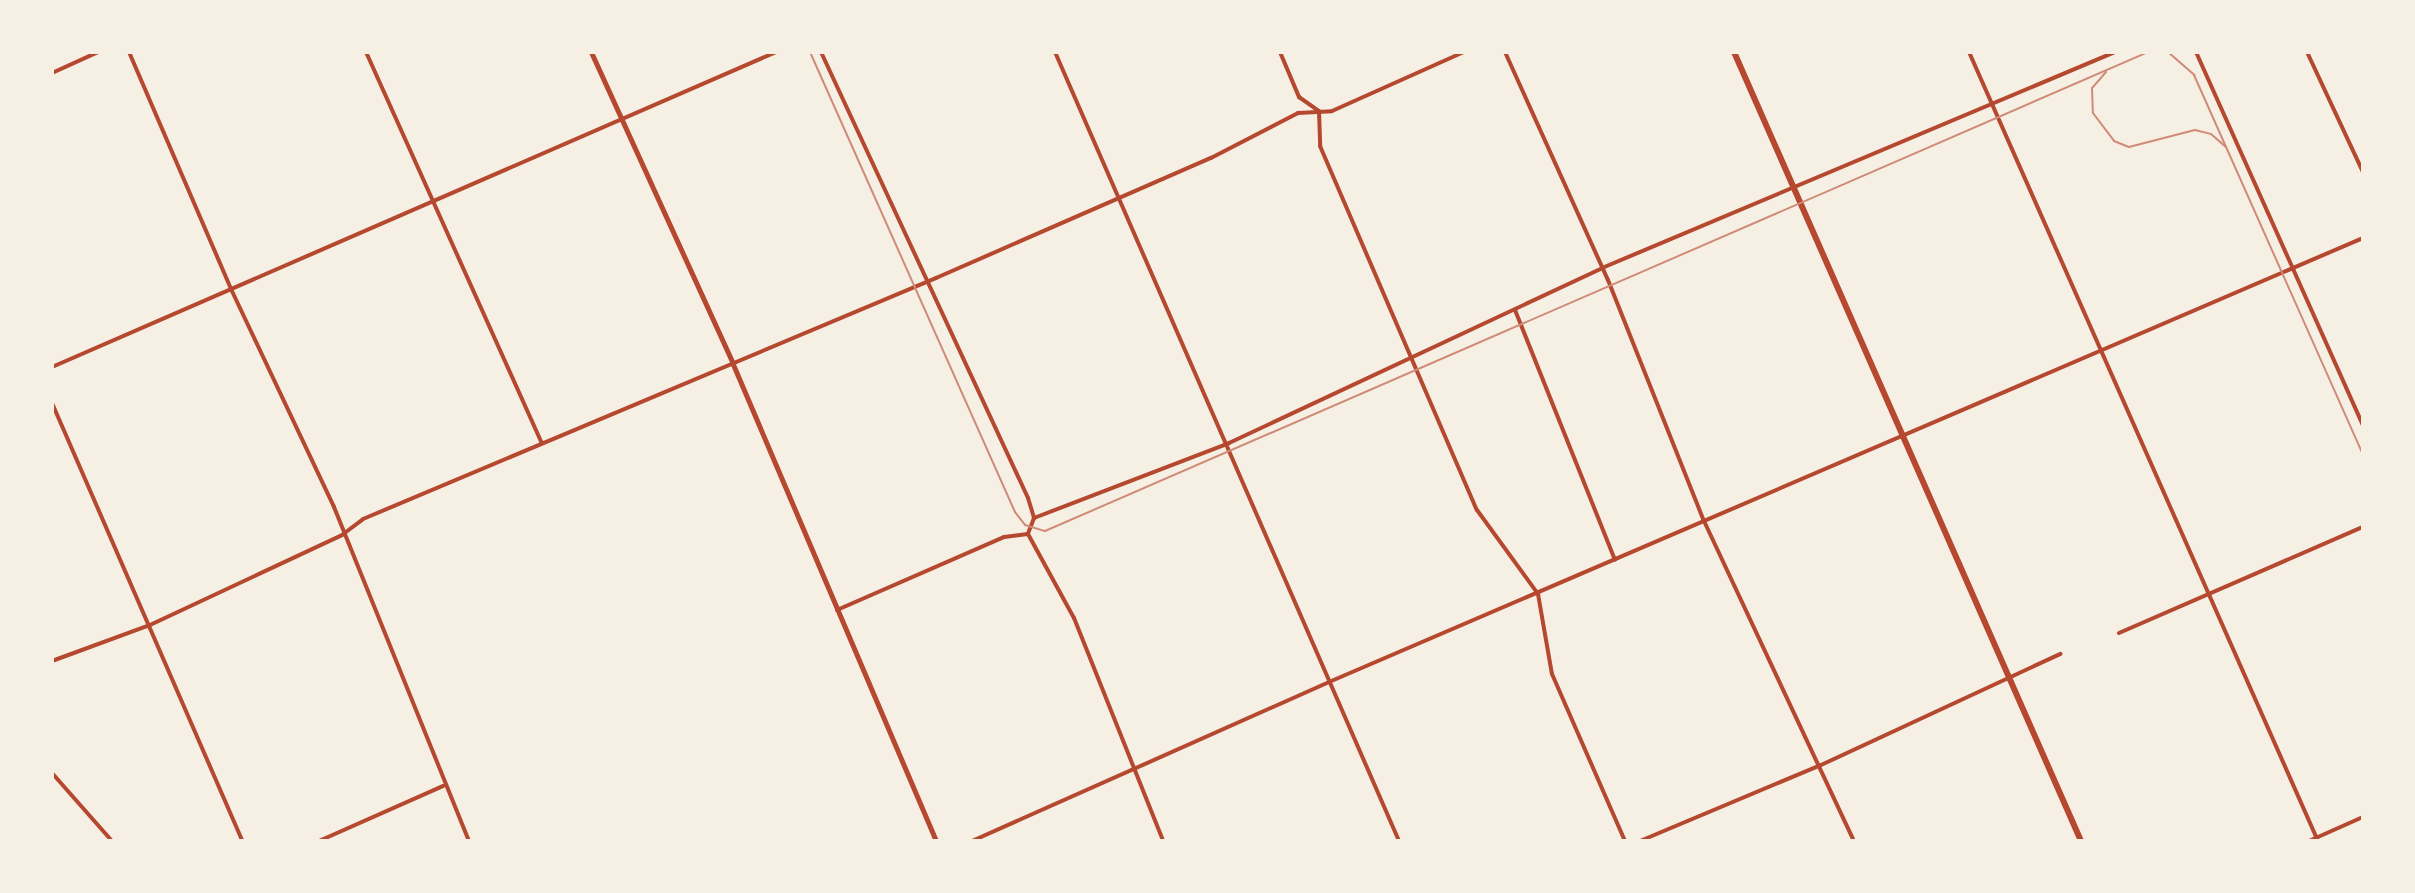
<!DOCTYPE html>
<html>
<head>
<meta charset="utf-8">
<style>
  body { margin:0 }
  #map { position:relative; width:2415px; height:893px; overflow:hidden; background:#f6efe4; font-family:"DejaVu Sans",sans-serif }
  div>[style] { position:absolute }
  .minor>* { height:4px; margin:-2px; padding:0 2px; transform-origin:2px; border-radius:2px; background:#b5482f }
  .tertiary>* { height:5px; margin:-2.5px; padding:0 2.5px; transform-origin:2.5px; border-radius:2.5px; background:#b5482f }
  .secondary>* { height:6px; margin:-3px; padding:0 3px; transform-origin:3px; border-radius:3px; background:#b5482f }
  .tram>* { height:2px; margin:-1px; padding:0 1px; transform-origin:1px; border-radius:1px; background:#cf8b77 }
  span { translate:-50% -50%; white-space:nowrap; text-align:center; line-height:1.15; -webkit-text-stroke:7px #f6efe4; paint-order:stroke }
  .frame { position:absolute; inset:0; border:54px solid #f6efe4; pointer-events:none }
</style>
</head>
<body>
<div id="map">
  <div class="minor">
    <div style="left:129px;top:52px;width:258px;rotate:66.7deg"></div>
    <div style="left:231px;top:289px;width:241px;rotate:64.7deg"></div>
    <div style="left:334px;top:507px;width:360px;rotate:68deg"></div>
    <div style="left:366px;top:52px;width:429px;rotate:65.8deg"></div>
    <div style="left:821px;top:52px;width:492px;rotate:65.1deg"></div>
    <div style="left:1028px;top:498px;width:21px;rotate:73deg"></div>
    <div style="left:1034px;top:518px;width:17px;rotate:111deg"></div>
    <div style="left:1028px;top:534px;width:96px;rotate:61.3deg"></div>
    <div style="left:1074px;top:618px;width:240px;rotate:68.2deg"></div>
    <div style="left:1055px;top:52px;width:861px;rotate:66.44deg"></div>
    <div style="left:1280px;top:52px;width:49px;rotate:67.1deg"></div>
    <div style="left:1299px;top:97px;width:24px;rotate:35deg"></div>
    <div style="left:1319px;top:111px;width:35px;rotate:88deg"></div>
    <div style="left:1320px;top:146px;width:396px;rotate:66.7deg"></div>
    <div style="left:1477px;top:510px;width:104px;rotate:54deg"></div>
    <div style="left:1538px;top:594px;width:81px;rotate:80.1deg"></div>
    <div style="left:1552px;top:674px;width:182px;rotate:66.4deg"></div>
    <div style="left:1505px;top:52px;width:250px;rotate:65.7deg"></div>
    <div style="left:1608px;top:280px;width:259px;rotate:68.3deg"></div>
    <div style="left:1704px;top:521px;width:353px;rotate:64.9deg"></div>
    <div style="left:1969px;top:52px;width:863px;rotate:66.14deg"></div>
    <div style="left:2196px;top:52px;width:409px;rotate:65.9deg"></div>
    <div style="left:2307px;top:52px;width:132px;rotate:65deg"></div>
    <div style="left:52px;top:73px;width:51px;rotate:-24.5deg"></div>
    <div style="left:1515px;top:310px;width:269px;rotate:68.2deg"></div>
    <div style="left:52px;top:367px;width:790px;rotate:-23.51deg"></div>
    <div style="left:52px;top:403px;width:477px;rotate:66.5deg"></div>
    <div style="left:1034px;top:518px;width:209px;rotate:-21deg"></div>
    <div style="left:1229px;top:443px;width:412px;rotate:-25.1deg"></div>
    <div style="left:1602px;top:268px;width:557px;rotate:-22.83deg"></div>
    <div style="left:837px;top:610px;width:182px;rotate:-23.6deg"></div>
    <div style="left:1004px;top:537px;width:24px;rotate:-7deg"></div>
    <div style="left:2119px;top:633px;width:266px;rotate:-23.5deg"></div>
    <div style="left:52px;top:661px;width:104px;rotate:-20.2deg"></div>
    <div style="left:150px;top:625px;width:212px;rotate:-25.1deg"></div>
    <div style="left:342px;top:535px;width:26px;rotate:-37deg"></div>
    <div style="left:363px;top:519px;width:622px;rotate:-22.81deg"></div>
    <div style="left:936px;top:278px;width:300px;rotate:-23.6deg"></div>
    <div style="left:1211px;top:158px;width:98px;rotate:-27.3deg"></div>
    <div style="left:1298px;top:113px;width:34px;rotate:-3deg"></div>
    <div style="left:1332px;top:111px;width:145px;rotate:-24.1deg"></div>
    <div style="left:52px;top:773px;width:91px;rotate:48.6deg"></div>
    <div style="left:319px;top:841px;width:136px;rotate:-23.9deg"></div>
    <div style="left:972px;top:841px;width:391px;rotate:-24deg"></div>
    <div style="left:1329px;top:682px;width:1125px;rotate:-23.24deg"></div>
    <div style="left:1640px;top:841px;width:196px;rotate:-22.8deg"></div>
    <div style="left:1821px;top:765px;width:264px;rotate:-24.9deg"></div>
    <div style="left:2309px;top:841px;width:59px;rotate:-24deg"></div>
  </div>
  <div class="tertiary">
    <div style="left:591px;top:52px;width:341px;rotate:65.5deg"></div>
    <div style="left:732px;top:362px;width:521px;rotate:66.93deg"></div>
  </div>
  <div class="secondary">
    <div style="left:1734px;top:52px;width:862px;rotate:66.26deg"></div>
  </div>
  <div class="tram">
    <div style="left:810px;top:52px;width:504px;rotate:65.98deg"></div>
    <div style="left:1015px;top:512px;width:16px;rotate:52deg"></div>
    <div style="left:1025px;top:525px;width:21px;rotate:17deg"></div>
    <div style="left:1045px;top:531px;width:1203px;rotate:-23.47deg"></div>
    <div style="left:2168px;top:52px;width:35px;rotate:41deg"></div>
    <div style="left:2194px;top:75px;width:416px;rotate:66deg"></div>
    <div style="left:2106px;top:72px;width:21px;rotate:131deg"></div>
    <div style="left:2092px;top:88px;width:25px;rotate:88deg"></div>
    <div style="left:2093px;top:113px;width:35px;rotate:53deg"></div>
    <div style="left:2114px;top:141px;width:16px;rotate:22deg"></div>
    <div style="left:2129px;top:147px;width:68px;rotate:-14.4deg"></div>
    <div style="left:2195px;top:130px;width:16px;rotate:14deg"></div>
    <div style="left:2211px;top:134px;width:20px;rotate:41deg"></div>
  </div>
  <div class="frame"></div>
</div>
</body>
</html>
